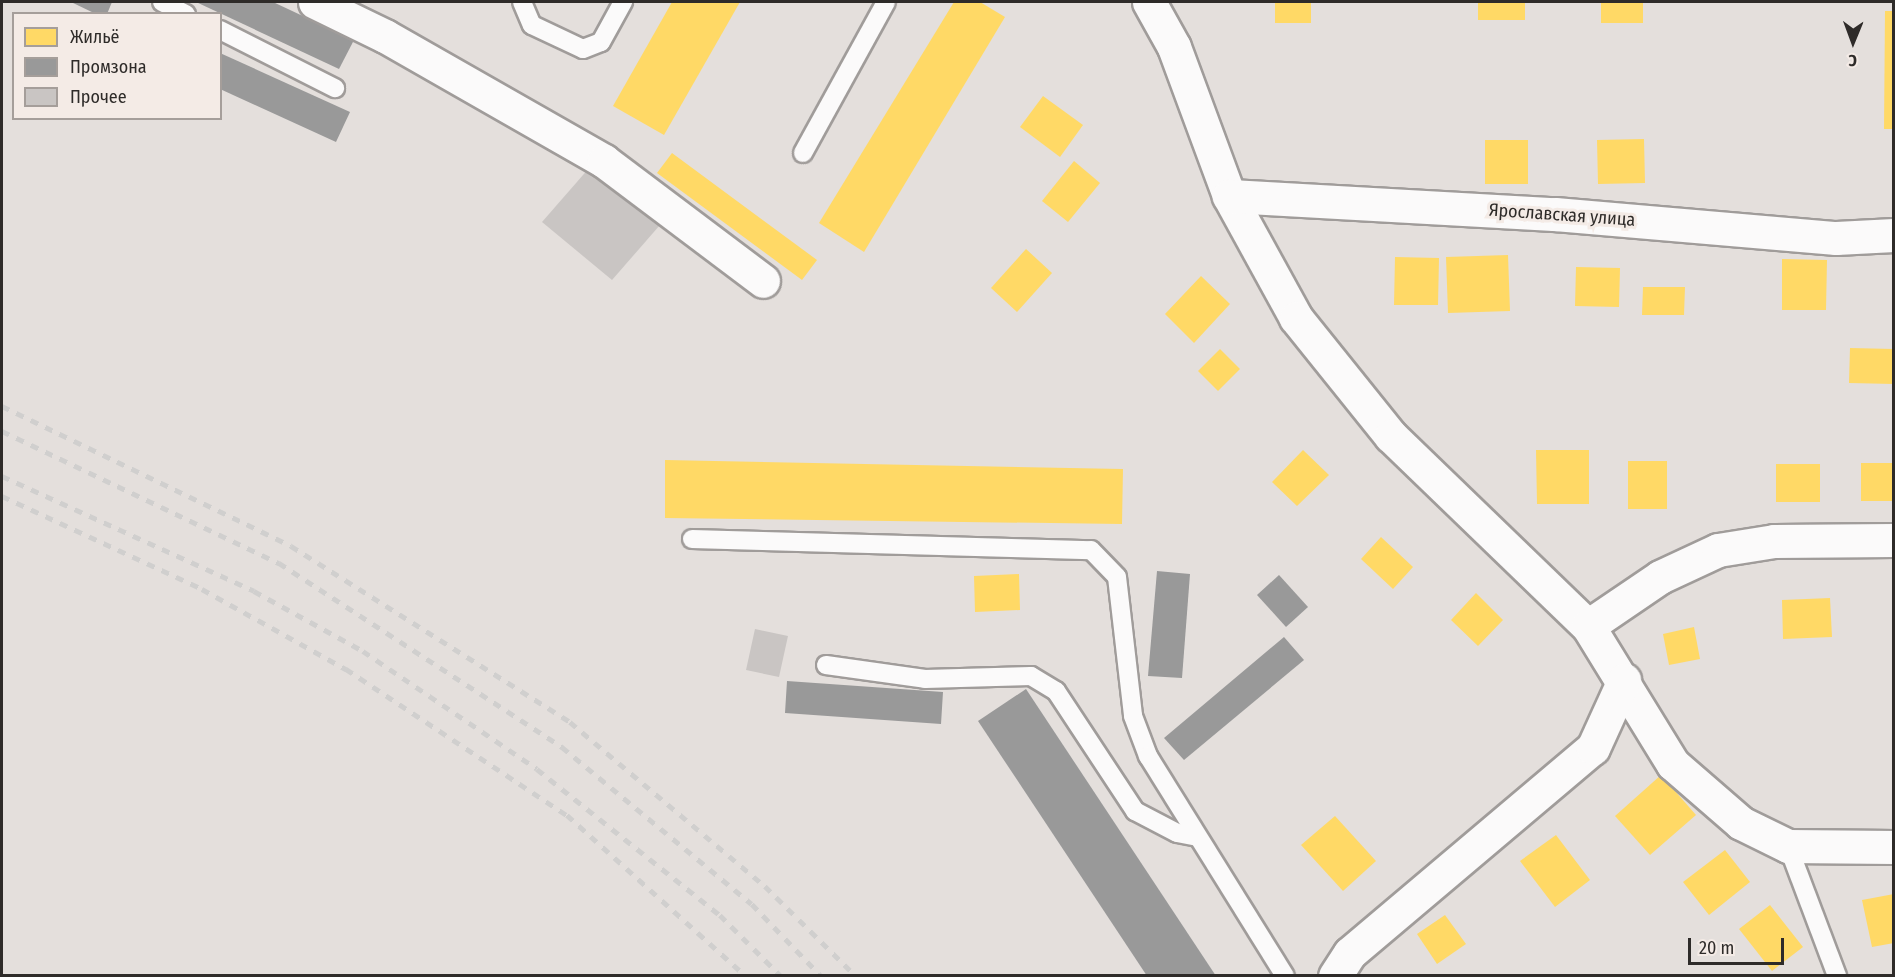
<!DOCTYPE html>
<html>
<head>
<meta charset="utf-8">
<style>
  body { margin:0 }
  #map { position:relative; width:1895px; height:977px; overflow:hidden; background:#e4dfdc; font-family:"Fira Sans Condensed",sans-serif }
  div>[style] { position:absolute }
  .homes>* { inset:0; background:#ffd966 }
  .industry>* { inset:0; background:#999 }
  .building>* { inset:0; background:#c9c5c3 }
  .roads { filter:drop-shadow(2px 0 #a09c9a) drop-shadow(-2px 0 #a09c9a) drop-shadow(0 2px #a09c9a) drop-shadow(0 -2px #a09c9a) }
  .lane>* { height:18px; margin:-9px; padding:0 9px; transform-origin:9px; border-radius:9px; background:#fbfafa }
  .street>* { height:33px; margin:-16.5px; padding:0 16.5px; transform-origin:16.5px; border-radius:16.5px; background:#fbfafa }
  .rail>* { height:4.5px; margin-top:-2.25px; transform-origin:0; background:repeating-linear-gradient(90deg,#d0cfce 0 8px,transparent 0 16px) }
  span { translate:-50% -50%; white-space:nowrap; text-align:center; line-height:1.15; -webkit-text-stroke:6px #f4ebe6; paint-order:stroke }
  .street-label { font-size:18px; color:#2e2b29 }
  .frame { position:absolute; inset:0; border:3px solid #2e2b29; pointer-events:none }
  .legend { position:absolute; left:12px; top:12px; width:210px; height:108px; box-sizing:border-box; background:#f4ebe6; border:2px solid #a59e9a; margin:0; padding:8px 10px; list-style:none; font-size:18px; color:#2e2b29 }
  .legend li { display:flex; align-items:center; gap:12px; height:30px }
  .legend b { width:30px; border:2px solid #a59e9a }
  .north { position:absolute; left:1823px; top:12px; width:60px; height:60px; -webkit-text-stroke:4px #f4ebe6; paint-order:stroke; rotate:181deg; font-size:16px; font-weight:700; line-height:24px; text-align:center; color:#2e2b29 }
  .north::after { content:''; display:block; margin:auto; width:21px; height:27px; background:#2e2b29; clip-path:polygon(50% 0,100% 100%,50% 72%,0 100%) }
  .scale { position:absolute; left:1688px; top:938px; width:96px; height:27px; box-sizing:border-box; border:3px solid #2e2b29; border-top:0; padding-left:8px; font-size:18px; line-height:21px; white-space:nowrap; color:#2e2b29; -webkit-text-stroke:4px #f4ebe6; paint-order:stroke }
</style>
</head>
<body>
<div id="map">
  <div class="homes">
    <div style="clip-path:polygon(672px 2px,740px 2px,664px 135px,613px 106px)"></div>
    <div style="clip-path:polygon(954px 2px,980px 2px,1005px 17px,864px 252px,819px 223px)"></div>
    <div style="clip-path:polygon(1275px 2px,1311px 2px,1311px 23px,1275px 23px)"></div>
    <div style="clip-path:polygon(1478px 2px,1525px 2px,1525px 20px,1478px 20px)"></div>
    <div style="clip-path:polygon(1601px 2px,1643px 2px,1643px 23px,1601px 23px)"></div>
    <div style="clip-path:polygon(1885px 11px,1894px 11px,1894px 129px,1884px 129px)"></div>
    <div style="clip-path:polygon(1043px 96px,1083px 125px,1060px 157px,1020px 127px)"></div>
    <div style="clip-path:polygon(1644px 139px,1645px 183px,1598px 184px,1597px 140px)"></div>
    <div style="clip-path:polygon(1485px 140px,1528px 140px,1528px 184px,1485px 184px)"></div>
    <div style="clip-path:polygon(672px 153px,817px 260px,802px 280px,657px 173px)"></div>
    <div style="clip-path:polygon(1074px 161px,1100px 183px,1068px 222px,1042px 201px)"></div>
    <div style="clip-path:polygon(1026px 249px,1052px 273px,1017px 312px,991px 288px)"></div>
    <div style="clip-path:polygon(1508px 255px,1510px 311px,1448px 313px,1446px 257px)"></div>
    <div style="clip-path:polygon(1395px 257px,1439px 258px,1438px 305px,1394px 305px)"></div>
    <div style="clip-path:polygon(1782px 259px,1827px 260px,1826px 310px,1782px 310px)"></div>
    <div style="clip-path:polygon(1576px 267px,1620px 268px,1619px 307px,1575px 306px)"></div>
    <div style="clip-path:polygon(1201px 276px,1230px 304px,1194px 343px,1165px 314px)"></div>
    <div style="clip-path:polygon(1643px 287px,1685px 287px,1684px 315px,1642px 315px)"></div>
    <div style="clip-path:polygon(1850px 348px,1894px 349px,1894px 384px,1849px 383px)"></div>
    <div style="clip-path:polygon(1220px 349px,1240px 369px,1218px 391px,1198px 371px)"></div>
    <div style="clip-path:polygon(1303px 450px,1329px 475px,1297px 506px,1272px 482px)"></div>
    <div style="clip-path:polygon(1536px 450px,1589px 450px,1589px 504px,1537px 504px)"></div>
    <div style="clip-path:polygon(665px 460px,1123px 469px,1122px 524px,665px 518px)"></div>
    <div style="clip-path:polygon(1628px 461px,1667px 461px,1667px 509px,1628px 509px)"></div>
    <div style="clip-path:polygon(1861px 463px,1894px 463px,1894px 501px,1861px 501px)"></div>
    <div style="clip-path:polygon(1776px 464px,1820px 464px,1820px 502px,1776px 502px)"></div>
    <div style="clip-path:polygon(1381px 537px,1413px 567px,1393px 589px,1361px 559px)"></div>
    <div style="clip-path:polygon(1019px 574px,1020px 610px,975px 612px,974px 576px)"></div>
    <div style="clip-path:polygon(1476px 593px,1503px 620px,1478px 646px,1451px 620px)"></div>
    <div style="clip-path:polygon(1830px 598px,1832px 637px,1783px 639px,1782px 600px)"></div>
    <div style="clip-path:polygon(1694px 627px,1700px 659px,1669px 665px,1663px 634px)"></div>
    <div style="clip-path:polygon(1661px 775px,1696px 815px,1650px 855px,1615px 816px)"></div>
    <div style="clip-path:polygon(1335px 816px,1376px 861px,1343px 891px,1301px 845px)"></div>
    <div style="clip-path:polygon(1556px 835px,1590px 880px,1555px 907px,1520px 861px)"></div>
    <div style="clip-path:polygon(1725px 850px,1750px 882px,1709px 915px,1683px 882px)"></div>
    <div style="clip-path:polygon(1894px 894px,1894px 943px,1872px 947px,1862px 900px)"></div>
    <div style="clip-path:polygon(1770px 905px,1803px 947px,1772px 971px,1739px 929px)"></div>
    <div style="clip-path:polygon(1445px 915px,1466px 944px,1437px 964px,1417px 934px)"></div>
  </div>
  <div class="industry">
    <div style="clip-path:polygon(71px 2px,112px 2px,107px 14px,96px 14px)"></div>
    <div style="clip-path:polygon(196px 2px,273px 2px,354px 40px,339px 69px)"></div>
    <div style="clip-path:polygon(220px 53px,350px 112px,336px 142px,220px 89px)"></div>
    <div style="clip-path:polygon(1157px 571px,1190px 574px,1182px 678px,1148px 676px)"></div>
    <div style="clip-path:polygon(1279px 575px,1308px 607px,1286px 627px,1257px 595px)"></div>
    <div style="clip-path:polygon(1284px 637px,1304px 660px,1184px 760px,1164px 738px)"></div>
    <div style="clip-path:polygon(787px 681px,943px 692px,941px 724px,785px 713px)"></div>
    <div style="clip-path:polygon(1026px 689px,1216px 976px,1147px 976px,978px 721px)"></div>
  </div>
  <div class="building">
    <div style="clip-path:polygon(590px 167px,660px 225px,612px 280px,542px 222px)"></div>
    <div style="clip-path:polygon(755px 629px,788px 636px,779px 677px,746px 670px)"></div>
  </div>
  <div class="roads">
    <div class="lane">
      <div style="left:162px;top:2px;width:27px;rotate:27deg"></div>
      <div style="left:522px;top:2px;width:25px;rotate:67deg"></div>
      <div style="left:532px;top:25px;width:56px;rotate:25.2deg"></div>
      <div style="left:583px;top:49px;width:19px;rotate:-21deg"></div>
      <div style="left:601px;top:42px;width:46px;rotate:-61.2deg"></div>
      <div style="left:220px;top:30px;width:129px;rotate:26.8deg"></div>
      <div style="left:803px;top:153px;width:172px;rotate:-61.2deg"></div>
      <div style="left:692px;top:539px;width:399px;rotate:1.6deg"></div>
      <div style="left:1091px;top:550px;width:37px;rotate:46deg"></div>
      <div style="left:1117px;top:577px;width:140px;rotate:83.4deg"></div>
      <div style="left:1133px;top:716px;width:43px;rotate:69.4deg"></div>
      <div style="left:1148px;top:756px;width:259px;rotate:58.1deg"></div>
      <div style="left:826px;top:665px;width:100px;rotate:8deg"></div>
      <div style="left:925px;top:679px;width:106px;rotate:-1.6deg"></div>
      <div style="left:1031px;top:676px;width:29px;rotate:31deg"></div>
      <div style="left:1056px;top:691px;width:144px;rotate:56.6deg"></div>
      <div style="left:1135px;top:811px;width:47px;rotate:27.6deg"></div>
      <div style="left:1177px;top:833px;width:21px;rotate:11deg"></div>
      <div style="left:1788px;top:846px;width:139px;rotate:69.3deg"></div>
    </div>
    <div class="street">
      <div style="left:315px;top:2px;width:78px;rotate:25.9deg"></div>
      <div style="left:385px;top:36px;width:252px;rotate:29.7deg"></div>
      <div style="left:604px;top:161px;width:199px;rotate:37deg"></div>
      <div style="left:1149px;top:2px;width:51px;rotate:60.9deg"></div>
      <div style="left:1174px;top:47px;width:159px;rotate:69.7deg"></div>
      <div style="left:1229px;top:196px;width:139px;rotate:61.2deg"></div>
      <div style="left:1296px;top:318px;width:151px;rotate:51.2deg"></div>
      <div style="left:1391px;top:436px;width:274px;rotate:44deg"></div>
      <div style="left:1588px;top:626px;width:162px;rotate:58.4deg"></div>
      <div style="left:1673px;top:764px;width:90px;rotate:40.9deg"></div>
      <div style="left:1741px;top:823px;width:52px;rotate:26.1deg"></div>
      <div style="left:1788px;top:846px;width:106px;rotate:0.5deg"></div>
      <div style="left:1229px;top:196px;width:326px;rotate:3.2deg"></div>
      <div style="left:1555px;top:214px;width:282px;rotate:4.9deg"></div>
      <div style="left:1836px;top:238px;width:58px;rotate:-3deg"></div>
      <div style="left:1588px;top:626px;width:87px;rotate:-34.2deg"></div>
      <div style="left:1660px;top:577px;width:64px;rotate:-25deg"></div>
      <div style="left:1718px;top:550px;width:57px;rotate:-9.1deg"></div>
      <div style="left:1774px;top:541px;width:120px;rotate:-0.5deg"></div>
      <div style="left:1335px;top:976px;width:27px;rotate:-57deg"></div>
      <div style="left:1350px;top:953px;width:318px;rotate:-40.2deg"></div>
      <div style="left:1593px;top:748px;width:75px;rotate:-65.5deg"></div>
    </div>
  </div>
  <div class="rail">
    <div style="left:2px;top:406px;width:321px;rotate:25.8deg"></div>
    <div style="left:291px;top:546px;width:330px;rotate:32.2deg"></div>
    <div style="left:570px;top:722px;width:255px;rotate:40.1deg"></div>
    <div style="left:765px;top:886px;width:128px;rotate:44.7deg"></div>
    <div style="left:2px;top:431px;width:307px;rotate:25.5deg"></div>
    <div style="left:279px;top:563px;width:338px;rotate:33deg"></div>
    <div style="left:562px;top:747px;width:246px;rotate:39.6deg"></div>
    <div style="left:752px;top:904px;width:100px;rotate:46.2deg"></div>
    <div style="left:2px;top:476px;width:277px;rotate:24.5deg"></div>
    <div style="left:254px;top:591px;width:124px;rotate:28.8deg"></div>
    <div style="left:363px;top:651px;width:210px;rotate:34.1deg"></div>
    <div style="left:537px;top:769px;width:234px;rotate:38.6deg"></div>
    <div style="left:720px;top:915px;width:86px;rotate:45deg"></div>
    <div style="left:2px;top:496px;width:221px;rotate:24.9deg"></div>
    <div style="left:202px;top:589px;width:165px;rotate:29.1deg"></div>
    <div style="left:346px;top:669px;width:265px;rotate:33.5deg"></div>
    <div style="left:567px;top:815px;width:241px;rotate:42deg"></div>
  </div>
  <div class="street-label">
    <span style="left:1562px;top:215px;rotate:4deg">Ярославская улица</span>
  </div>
  <div class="frame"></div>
  <ul class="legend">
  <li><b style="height:16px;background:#ffd966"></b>Жильё</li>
  <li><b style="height:16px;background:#999"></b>Промзона</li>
  <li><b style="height:16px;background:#c9c5c3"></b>Прочее</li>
  </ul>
  <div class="north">С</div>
  <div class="scale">20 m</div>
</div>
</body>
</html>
